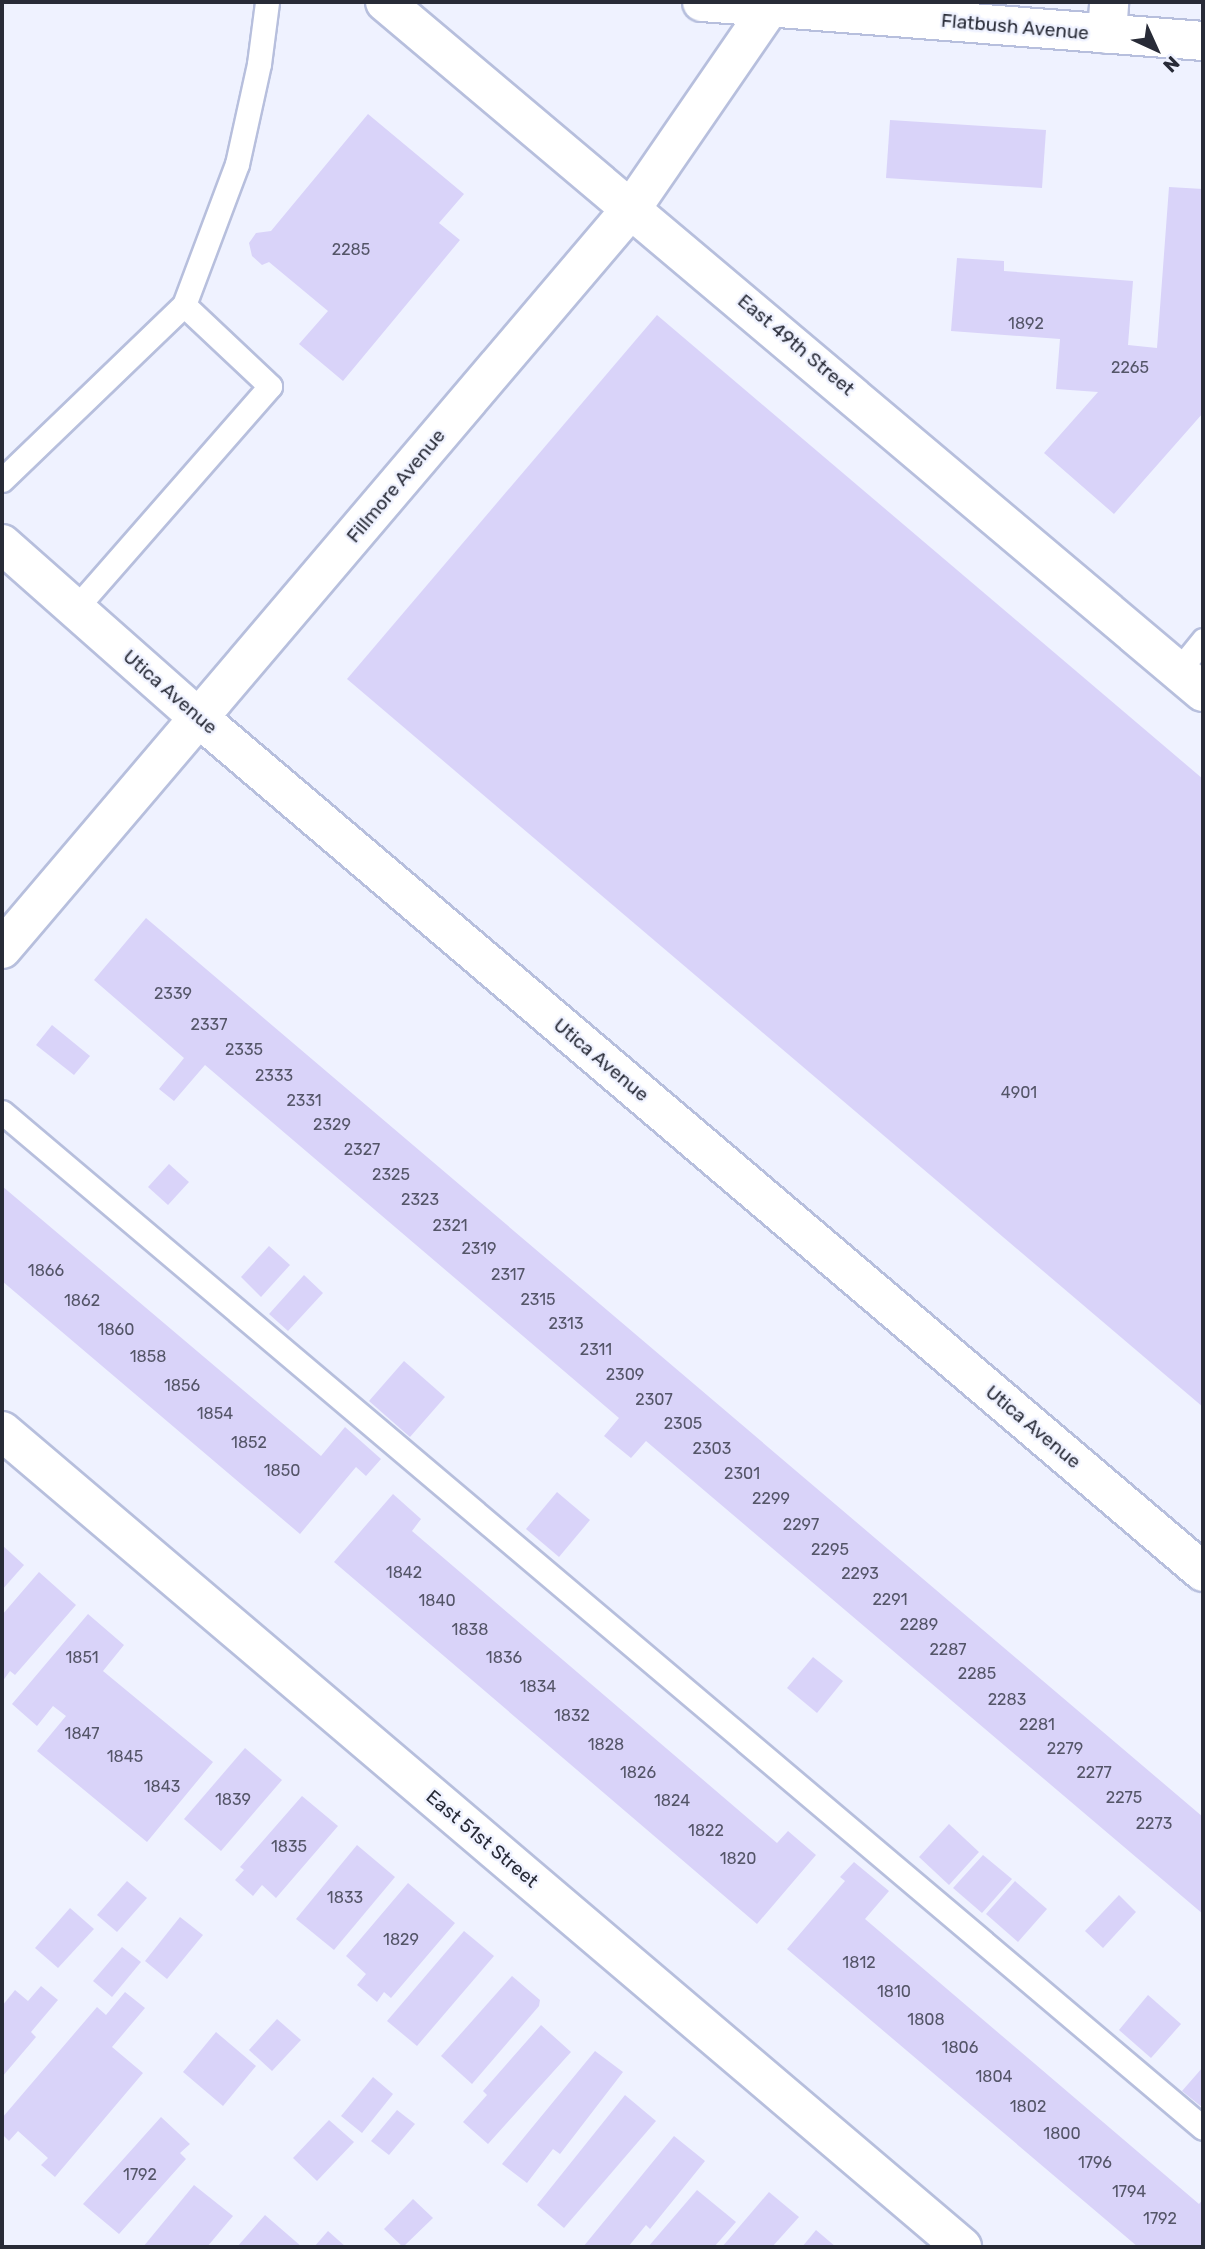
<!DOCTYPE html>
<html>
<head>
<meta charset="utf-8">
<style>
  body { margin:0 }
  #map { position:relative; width:1205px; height:2249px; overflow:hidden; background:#eff2ff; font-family:Rubik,sans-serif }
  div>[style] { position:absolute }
  .building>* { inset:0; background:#d9d3f9 }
  .roads { filter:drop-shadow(2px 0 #b7bfdd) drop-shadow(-2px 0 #b7bfdd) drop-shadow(0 2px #b7bfdd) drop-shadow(0 -2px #b7bfdd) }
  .lane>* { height:23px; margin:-11.5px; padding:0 11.5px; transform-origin:11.5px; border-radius:11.5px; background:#fff }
  .street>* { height:38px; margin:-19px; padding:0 19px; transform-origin:19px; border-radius:19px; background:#fff }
  .secondary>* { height:38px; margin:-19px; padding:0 19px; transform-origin:19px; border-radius:19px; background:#fff }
  .primary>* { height:38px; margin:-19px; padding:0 19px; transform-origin:19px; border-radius:19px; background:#fff }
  span { translate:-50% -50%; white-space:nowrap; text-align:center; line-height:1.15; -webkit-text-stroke:5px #eff2ff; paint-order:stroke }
  .number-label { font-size:16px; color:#545568 }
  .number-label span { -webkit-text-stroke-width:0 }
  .street-label { font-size:19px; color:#282b37 }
  .frame { position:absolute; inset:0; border:4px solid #282b37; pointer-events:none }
  .north { position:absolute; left:1121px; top:14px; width:70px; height:70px; -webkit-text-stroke:5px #eff2ff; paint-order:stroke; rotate:135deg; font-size:19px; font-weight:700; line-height:28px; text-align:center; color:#282b37 }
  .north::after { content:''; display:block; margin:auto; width:24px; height:32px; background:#282b37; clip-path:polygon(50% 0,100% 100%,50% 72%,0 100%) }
</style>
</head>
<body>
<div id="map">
  <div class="building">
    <div style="clip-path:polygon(368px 114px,464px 194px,439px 223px,460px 240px,343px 381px,299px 344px,328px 311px,269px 262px,262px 265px,252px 256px,249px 243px,256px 233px,271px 231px)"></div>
    <div style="clip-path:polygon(890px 120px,1046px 130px,1042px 188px,886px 178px)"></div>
    <div style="clip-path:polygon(1169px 187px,1203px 189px,1203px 413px,1114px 514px,1044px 453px,1098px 392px,1056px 389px,1060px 339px,951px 331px,957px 258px,1004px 261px,1004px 271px,1133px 281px,1128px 345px,1157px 348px)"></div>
    <div style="clip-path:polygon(657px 315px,1203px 779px,1203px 1407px,347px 679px)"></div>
    <div style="clip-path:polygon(146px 918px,1203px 1817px,1203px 1914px,646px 1441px,631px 1458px,604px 1436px,619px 1418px,205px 1065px,174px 1101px,159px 1089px,184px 1058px,94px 980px)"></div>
    <div style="clip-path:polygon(52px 1025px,90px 1056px,74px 1075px,36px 1045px)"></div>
    <div style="clip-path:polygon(169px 1164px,189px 1182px,168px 1205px,148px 1187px)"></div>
    <div style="clip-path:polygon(2px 1186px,321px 1456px,345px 1427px,381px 1459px,366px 1476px,356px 1467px,300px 1534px,2px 1281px)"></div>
    <div style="clip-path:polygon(269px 1246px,290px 1265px,261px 1297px,241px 1277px)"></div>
    <div style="clip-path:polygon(304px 1275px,323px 1293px,288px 1331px,269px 1314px)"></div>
    <div style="clip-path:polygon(404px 1361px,445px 1397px,410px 1437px,369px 1401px)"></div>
    <div style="clip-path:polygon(557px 1492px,590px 1520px,559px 1557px,526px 1529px)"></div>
    <div style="clip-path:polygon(393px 1494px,421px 1519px,412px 1531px,777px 1843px,788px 1831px,816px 1855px,757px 1924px,334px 1562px)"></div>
    <div style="clip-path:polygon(2px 1545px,24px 1565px,2px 1590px)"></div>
    <div style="clip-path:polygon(39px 1572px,76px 1605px,15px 1675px,10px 1671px,2px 1682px,2px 1615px)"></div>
    <div style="clip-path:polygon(88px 1614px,124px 1645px,103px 1671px,213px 1762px,147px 1842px,37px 1751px,66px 1716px,53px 1706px,37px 1726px,12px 1704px)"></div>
    <div style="clip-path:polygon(813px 1657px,843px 1681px,817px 1713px,787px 1688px)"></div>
    <div style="clip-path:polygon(245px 1748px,282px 1780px,221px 1851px,184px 1819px)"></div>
    <div style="clip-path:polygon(302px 1796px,338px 1826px,276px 1898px,262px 1885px,253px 1896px,235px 1880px,244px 1870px,240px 1867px)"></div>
    <div style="clip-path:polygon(949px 1824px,979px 1852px,949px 1885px,919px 1857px)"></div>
    <div style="clip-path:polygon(357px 1845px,395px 1877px,334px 1950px,296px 1919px)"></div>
    <div style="clip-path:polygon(983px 1855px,1012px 1879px,982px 1913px,953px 1888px)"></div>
    <div style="clip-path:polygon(854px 1862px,889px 1891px,865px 1919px,1199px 2204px,1203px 2199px,1203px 2247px,1138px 2247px,787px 1949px,845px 1881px,840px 1877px)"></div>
    <div style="clip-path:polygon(127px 1881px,147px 1898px,117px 1932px,97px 1915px)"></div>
    <div style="clip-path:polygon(1015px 1881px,1047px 1909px,1018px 1942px,986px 1914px)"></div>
    <div style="clip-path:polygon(408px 1883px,455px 1923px,391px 1998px,384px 1992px,377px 2002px,357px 1985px,366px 1974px,346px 1956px)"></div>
    <div style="clip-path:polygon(1119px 1895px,1136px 1912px,1103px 1948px,1085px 1931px)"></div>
    <div style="clip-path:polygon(70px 1908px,94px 1929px,58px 1968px,35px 1948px)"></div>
    <div style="clip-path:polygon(180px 1917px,203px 1935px,167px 1979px,145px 1961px)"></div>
    <div style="clip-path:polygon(464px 1931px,494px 1956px,417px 2046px,387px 2021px)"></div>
    <div style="clip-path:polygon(122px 1947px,141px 1962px,112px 1997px,93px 1981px)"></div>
    <div style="clip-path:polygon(512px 1976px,540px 2000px,539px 2006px,472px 2084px,441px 2056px)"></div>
    <div style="clip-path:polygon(41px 1986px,58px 2000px,31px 2032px,36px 2037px,2px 2077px,2px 2006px,15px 1990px,28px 2001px)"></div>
    <div style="clip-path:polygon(125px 1992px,145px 2008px,112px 2047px,143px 2073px,55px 2177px,41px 2165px,48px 2158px,18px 2131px,9px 2141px,2px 2134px,2px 2118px,97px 2007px,106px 2015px)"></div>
    <div style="clip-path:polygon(1148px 1995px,1181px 2024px,1151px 2058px,1119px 2030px)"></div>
    <div style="clip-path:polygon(277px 2019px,301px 2040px,272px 2071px,249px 2050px)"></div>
    <div style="clip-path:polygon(541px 2025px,571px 2052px,488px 2144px,463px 2122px,487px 2095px,483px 2091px)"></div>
    <div style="clip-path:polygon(216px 2032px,256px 2066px,223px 2106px,183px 2072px)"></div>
    <div style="clip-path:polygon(595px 2051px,623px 2072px,560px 2154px,553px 2149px,527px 2183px,502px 2164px)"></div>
    <div style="clip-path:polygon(1203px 2067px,1203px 2108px,1182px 2091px)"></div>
    <div style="clip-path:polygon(373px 2077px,393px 2094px,362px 2133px,341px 2116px)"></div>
    <div style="clip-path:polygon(625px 2095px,656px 2121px,564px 2228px,537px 2205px)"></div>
    <div style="clip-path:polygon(397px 2110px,415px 2124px,389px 2155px,371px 2141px)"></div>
    <div style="clip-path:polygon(161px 2117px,190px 2144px,180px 2153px,186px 2159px,119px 2234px,83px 2204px)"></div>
    <div style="clip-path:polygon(329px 2120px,354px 2142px,317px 2181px,293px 2158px)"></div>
    <div style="clip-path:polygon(674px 2136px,705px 2161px,650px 2229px,646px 2225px,628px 2247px,583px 2247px)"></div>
    <div style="clip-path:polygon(194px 2185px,233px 2216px,207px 2247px,143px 2247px)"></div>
    <div style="clip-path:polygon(697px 2190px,736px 2222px,714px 2247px,648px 2247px)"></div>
    <div style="clip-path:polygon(769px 2192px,799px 2217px,772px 2247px,722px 2247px)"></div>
    <div style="clip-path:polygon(413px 2199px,433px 2218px,403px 2247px,384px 2229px)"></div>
    <div style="clip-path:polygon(265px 2215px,302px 2247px,237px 2247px)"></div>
    <div style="clip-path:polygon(816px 2230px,836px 2247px,802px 2247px)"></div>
    <div style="clip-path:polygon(328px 2231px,346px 2247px,314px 2247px)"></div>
  </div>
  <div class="roads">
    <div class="lane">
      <div style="left:2px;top:480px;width:252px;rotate:-43.9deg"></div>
      <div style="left:184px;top:305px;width:151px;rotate:-69.4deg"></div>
      <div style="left:237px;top:164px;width:102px;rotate:-77.6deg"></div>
      <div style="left:259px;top:64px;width:63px;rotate:-82.6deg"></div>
      <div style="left:75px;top:609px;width:296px;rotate:-48.8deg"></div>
      <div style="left:270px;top:386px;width:118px;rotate:-136.7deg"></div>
      <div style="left:1178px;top:671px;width:40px;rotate:-51deg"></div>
      <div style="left:2px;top:1112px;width:1573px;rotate:40.23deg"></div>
    </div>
    <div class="street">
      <div style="left:385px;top:2px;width:1070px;rotate:40.15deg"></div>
      <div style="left:1107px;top:34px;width:32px;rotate:-86deg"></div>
      <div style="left:2px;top:949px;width:971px;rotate:-49.64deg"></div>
      <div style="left:631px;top:209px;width:245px;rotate:-55.5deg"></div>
      <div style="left:2px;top:1431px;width:1260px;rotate:40.36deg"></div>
    </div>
    <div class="secondary">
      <div style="left:2px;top:544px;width:263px;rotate:41.5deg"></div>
      <div style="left:199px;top:718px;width:1318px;rotate:40.38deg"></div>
    </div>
    <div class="primary">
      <div style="left:702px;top:2px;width:503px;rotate:4.45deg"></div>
    </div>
  </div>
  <div class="number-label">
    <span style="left:351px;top:250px">2285</span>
    <span style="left:1026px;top:324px">1892</span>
    <span style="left:1130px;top:368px">2265</span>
    <span style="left:173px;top:994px">2339</span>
    <span style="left:209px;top:1025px">2337</span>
    <span style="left:244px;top:1050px">2335</span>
    <span style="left:274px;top:1076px">2333</span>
    <span style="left:1019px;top:1093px">4901</span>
    <span style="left:304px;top:1101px">2331</span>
    <span style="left:332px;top:1125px">2329</span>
    <span style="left:362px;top:1150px">2327</span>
    <span style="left:391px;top:1175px">2325</span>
    <span style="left:420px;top:1200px">2323</span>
    <span style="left:450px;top:1226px">2321</span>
    <span style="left:479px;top:1249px">2319</span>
    <span style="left:46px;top:1271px">1866</span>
    <span style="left:508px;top:1275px">2317</span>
    <span style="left:538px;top:1300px">2315</span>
    <span style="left:82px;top:1301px">1862</span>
    <span style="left:566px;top:1324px">2313</span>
    <span style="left:116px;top:1330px">1860</span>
    <span style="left:596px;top:1350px">2311</span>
    <span style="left:148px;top:1357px">1858</span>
    <span style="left:625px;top:1375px">2309</span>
    <span style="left:182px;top:1386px">1856</span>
    <span style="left:654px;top:1400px">2307</span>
    <span style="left:215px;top:1414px">1854</span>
    <span style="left:683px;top:1424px">2305</span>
    <span style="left:249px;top:1443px">1852</span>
    <span style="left:712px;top:1449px">2303</span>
    <span style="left:282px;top:1471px">1850</span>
    <span style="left:742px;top:1474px">2301</span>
    <span style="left:771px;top:1499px">2299</span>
    <span style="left:801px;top:1525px">2297</span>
    <span style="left:830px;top:1550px">2295</span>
    <span style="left:404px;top:1573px">1842</span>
    <span style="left:860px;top:1574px">2293</span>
    <span style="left:890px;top:1600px">2291</span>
    <span style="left:437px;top:1601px">1840</span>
    <span style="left:919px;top:1625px">2289</span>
    <span style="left:470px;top:1630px">1838</span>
    <span style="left:948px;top:1650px">2287</span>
    <span style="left:82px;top:1658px">1851</span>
    <span style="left:504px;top:1658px">1836</span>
    <span style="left:977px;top:1674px">2285</span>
    <span style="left:538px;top:1687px">1834</span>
    <span style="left:1007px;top:1700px">2283</span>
    <span style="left:572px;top:1716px">1832</span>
    <span style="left:1037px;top:1725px">2281</span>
    <span style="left:82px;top:1734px">1847</span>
    <span style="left:606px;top:1745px">1828</span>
    <span style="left:1065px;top:1749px">2279</span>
    <span style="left:125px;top:1757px">1845</span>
    <span style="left:638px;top:1773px">1826</span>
    <span style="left:1094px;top:1773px">2277</span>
    <span style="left:162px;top:1787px">1843</span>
    <span style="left:1124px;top:1798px">2275</span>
    <span style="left:233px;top:1800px">1839</span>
    <span style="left:672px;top:1801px">1824</span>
    <span style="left:1154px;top:1824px">2273</span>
    <span style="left:706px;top:1831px">1822</span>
    <span style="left:289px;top:1847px">1835</span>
    <span style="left:738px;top:1859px">1820</span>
    <span style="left:345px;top:1898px">1833</span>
    <span style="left:401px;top:1940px">1829</span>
    <span style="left:859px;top:1963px">1812</span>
    <span style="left:894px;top:1992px">1810</span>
    <span style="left:926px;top:2020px">1808</span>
    <span style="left:960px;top:2048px">1806</span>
    <span style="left:994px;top:2077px">1804</span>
    <span style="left:1028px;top:2107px">1802</span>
    <span style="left:1062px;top:2134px">1800</span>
    <span style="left:1095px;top:2163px">1796</span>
    <span style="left:140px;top:2175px">1792</span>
    <span style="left:1129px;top:2192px">1794</span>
    <span style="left:1160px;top:2219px">1792</span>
  </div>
  <div class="street-label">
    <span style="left:1015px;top:27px;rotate:5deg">Flatbush Avenue</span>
    <span style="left:796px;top:345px;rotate:40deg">East 49th Street</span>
    <span style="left:396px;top:486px;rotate:-50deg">Fillmore Avenue</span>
    <span style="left:170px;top:692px;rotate:41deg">Utica Avenue</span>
    <span style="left:601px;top:1060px;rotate:40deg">Utica Avenue</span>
    <span style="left:1033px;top:1427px;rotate:40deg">Utica Avenue</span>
    <span style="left:482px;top:1839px;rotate:40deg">East 51st Street</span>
  </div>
  <div class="frame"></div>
  <div class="north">N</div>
</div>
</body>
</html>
